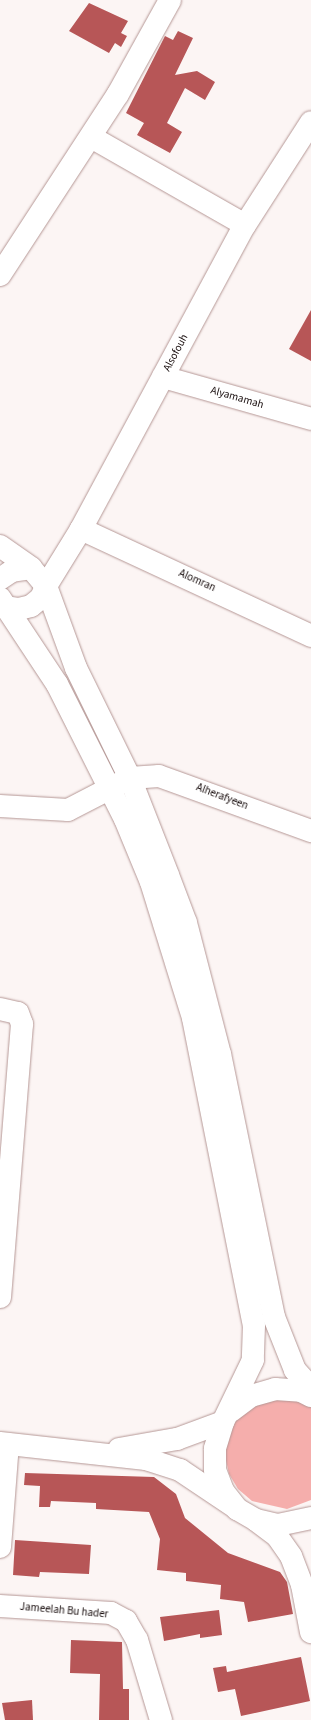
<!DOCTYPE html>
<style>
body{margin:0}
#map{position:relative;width:311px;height:1720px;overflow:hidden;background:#fcf5f4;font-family:"Source Sans 3",sans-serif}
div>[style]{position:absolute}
.green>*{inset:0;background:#f5aeac}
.building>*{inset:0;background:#b75657}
.roads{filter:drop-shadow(0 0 1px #b59795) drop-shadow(0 0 1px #b59795)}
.minor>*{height:22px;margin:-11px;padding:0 11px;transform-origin:11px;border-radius:11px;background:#fff}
.major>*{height:22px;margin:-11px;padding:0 11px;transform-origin:11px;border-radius:11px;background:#fff}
span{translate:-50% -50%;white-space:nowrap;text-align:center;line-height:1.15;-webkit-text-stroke:3px #fff;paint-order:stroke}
.street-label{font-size:11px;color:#160b0b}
</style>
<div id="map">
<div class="green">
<i style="clip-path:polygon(283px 1396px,311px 1405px,311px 1500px,287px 1509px,252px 1501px,238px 1489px,229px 1474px,225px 1456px,227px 1438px,234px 1422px,247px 1408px)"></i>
</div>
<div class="building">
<i style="clip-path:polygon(89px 3px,128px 21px,121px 33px,127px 36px,121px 47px,115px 43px,109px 53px,69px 31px)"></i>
<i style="clip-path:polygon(178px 31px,193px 38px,175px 75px,197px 71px,215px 82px,205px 100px,185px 88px,167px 123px,182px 132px,170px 153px,137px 135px,144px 123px,126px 113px,165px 36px,173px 40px)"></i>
<i style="clip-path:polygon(311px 310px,311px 361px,289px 349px)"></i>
<i style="clip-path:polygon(25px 1473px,154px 1477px,176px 1494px,185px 1518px,228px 1553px,280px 1572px,287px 1582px,293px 1614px,248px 1622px,244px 1602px,220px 1599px,221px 1585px,186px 1581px,186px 1573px,157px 1570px,160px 1539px,149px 1512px,96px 1509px,96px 1503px,51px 1501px,50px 1507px,39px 1507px,40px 1486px,24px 1485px)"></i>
<i style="clip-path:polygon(15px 1540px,91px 1545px,89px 1574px,40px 1572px,39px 1577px,13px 1575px)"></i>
<i style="clip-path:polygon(219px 1610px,222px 1635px,200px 1638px,200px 1634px,164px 1641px,160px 1617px)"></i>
<i style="clip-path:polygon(71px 1640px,122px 1642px,123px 1689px,129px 1689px,129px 1720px,99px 1720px,100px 1674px,70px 1673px)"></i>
<i style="clip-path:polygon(301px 1657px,310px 1701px,241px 1716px,235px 1689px,218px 1692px,213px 1668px,226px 1666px,227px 1672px)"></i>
<i style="clip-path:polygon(32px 1700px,33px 1720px,5px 1720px,2px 1703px)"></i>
</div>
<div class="roads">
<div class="minor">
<i style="left:91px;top:137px;width:177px;rotate:29.7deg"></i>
<i style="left:0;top:275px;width:216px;rotate:-56.9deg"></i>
<i style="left:118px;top:94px;width:107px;rotate:-61deg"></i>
<i style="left:163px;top:377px;width:154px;rotate:15.8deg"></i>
<i style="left:81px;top:529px;width:254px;rotate:24.9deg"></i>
<i style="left:46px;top:586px;width:67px;rotate:-58.4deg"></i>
<i style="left:81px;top:529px;width:345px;rotate:-61.7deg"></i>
<i style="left:245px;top:225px;width:122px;rotate:-57.3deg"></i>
<i style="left:0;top:806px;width:68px;rotate:3.4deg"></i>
<i style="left:68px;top:810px;width:70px;rotate:-27.3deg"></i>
<i style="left:130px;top:778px;width:29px;rotate:-4deg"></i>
<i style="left:159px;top:776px;width:162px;rotate:19.9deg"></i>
<i style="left:0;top:1009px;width:18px;rotate:13deg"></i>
<i style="left:18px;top:1013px;width:12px;rotate:70deg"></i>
<i style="left:22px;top:1024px;width:274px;rotate:94.6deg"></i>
<i style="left:0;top:1443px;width:147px;rotate:6.3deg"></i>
<i style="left:146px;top:1459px;width:36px;rotate:18deg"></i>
<i style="left:180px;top:1470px;width:66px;rotate:33.9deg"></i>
<i style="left:119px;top:1449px;width:59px;rotate:-9.8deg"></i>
<i style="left:177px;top:1439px;width:49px;rotate:-20.3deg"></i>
<i style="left:0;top:1547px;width:103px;rotate:-85.6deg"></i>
<i style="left:0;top:1606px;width:111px;rotate:3.6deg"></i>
<i style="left:111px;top:1613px;width:17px;rotate:28deg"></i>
<i style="left:126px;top:1621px;width:22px;rotate:60deg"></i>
<i style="left:137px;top:1640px;width:84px;rotate:73.3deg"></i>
</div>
<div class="major">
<i style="left:0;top:546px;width:38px;rotate:35deg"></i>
<i style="left:31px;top:568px;width:23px;rotate:50deg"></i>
<i style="left:46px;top:586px;width:87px;rotate:69.9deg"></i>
<i style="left:76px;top:668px;width:123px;rotate:63.9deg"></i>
<i style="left:130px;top:778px;width:104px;rotate:68.6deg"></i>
<i style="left:168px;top:875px;width:51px;rotate:69.4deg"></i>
<i style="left:186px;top:923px;width:135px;rotate:75.5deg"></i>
<i style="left:220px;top:1054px;width:268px;rotate:78.4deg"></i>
<i style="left:274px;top:1317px;width:57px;rotate:68.4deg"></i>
<i style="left:295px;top:1370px;width:24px;rotate:48deg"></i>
<i style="left:0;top:579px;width:14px;rotate:-34deg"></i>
<i style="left:12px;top:571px;width:19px;rotate:-9deg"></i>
<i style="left:0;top:598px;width:103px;rotate:56.5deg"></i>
<i style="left:57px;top:684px;width:151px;rotate:63.3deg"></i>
<i style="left:125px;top:819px;width:68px;rotate:67.6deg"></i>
<i style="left:151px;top:882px;width:142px;rotate:72.8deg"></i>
<i style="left:193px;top:1018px;width:313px;rotate:78.8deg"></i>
<i style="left:254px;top:1325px;width:35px;rotate:92deg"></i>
<i style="left:253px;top:1360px;width:69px;rotate:115.8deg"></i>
<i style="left:223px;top:1422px;width:28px;rotate:107deg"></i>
<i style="left:215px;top:1449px;width:21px;rotate:90deg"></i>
<i style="left:215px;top:1470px;width:22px;rotate:69deg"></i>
<i style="left:223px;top:1491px;width:23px;rotate:52deg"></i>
<i style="left:237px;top:1509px;width:22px;rotate:30deg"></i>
<i style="left:256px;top:1520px;width:23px;rotate:13deg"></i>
<i style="left:278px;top:1525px;width:34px;rotate:-12deg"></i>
<i style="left:6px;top:607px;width:13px;rotate:9deg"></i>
<i style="left:19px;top:609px;width:12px;rotate:-14deg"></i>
<i style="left:31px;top:606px;width:13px;rotate:-39deg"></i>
<i style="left:41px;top:598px;width:13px;rotate:-67deg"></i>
<i style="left:231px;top:1411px;width:25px;rotate:-37deg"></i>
<i style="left:251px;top:1396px;width:25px;rotate:-16deg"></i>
<i style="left:275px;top:1389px;width:26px;rotate:4deg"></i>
<i style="left:301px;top:1391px;width:11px;rotate:27deg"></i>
<i style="left:257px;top:1521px;width:25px;rotate:37deg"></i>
<i style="left:277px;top:1536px;width:24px;rotate:55deg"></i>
<i style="left:291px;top:1556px;width:31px;rotate:69deg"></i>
<i style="left:302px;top:1585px;width:48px;rotate:79.2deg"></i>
</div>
</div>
<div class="street-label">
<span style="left:176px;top:353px;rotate:-62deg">Alsofouh</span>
<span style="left:237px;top:398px;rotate:16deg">Alyamamah</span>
<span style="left:197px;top:581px;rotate:24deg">Alomran</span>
<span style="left:222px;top:797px;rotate:21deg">Alherafyeen</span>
<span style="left:64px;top:1611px;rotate:5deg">Jameelah Bu hader</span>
</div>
</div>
